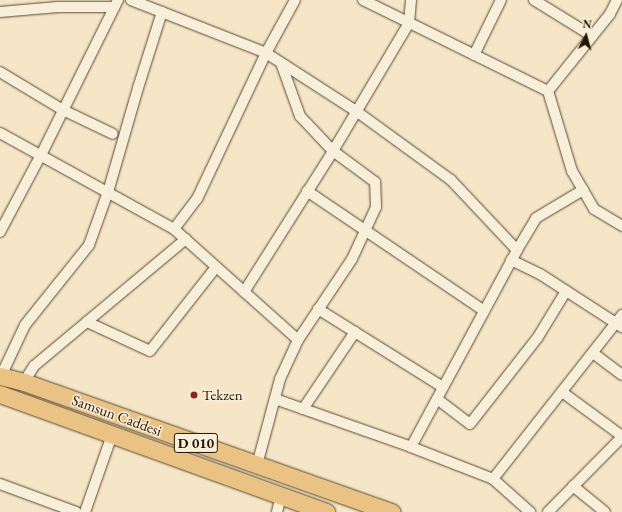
<!DOCTYPE html>
<style>
body{margin:0}
#map{position:relative;width:622px;height:512px;overflow:hidden;background:#f5e6c7;font-family:"EB Garamond",serif}
div>[style]{position:absolute}
.roads{filter:drop-shadow(0 0 1px #5b4832) drop-shadow(0 0 1px #5b4832)}
.minor>*{height:10px;margin:-5px;padding:0 5px;transform-origin:5px;border-radius:5px;background:#f8efdb}
.trunk>*{height:17px;margin:-8.5px;padding:0 8.5px;transform-origin:8.5px;border-radius:8.5px;background:#eac384}
.dots>*{width:11px;height:11px;translate:-50% -50%;box-sizing:border-box;border:2px solid #f8efdb;border-radius:50%}
span{translate:-50% -50%;white-space:nowrap;text-align:center;line-height:1.15;-webkit-text-stroke:3px #f8efdb;paint-order:stroke}
.shield-label span{padding:1px 3px;background:#f8efdb;border:1px solid;border-radius:3px;-webkit-text-stroke-width:0}
.shield-label{font-size:14px;color:#281400;font-weight:700}
.poi-label{font-size:15px;color:#281400}
.left{translate:0 -50%;text-align:left}
.street-label{font-size:15px;color:#281400}
.north{position:absolute;left:566px;top:16px;width:40px;height:40px;-webkit-text-stroke:3px #f8efdb;paint-order:stroke;rotate:6deg;font-size:11px;font-weight:700;line-height:16px;text-align:center;color:#281400}
.north::after{content:'';display:block;margin:auto;width:14px;height:18px;background:#281400;clip-path:polygon(50% 0,100% 100%,50% 72%,0 100%)}
</style>
<div id="map">
<div class="roads">
<div class="minor">
<i style="left:131px;top:0;width:145px;rotate:21.4deg"></i>
<i style="left:266px;top:53px;width:107px;rotate:32.8deg"></i>
<i style="left:356px;top:111px;width:117px;rotate:36deg"></i>
<i style="left:451px;top:180px;width:96px;rotate:46.7deg"></i>
<i style="left:363px;top:0;width:206px;rotate:26.2deg"></i>
<i style="left:534px;top:0;width:68px;rotate:31.8deg"></i>
<i style="left:617px;top:0;width:16px;rotate:117deg"></i>
<i style="left:610px;top:14px;width:99px;rotate:128.8deg"></i>
<i style="left:548px;top:91px;width:84px;rotate:73.3deg"></i>
<i style="left:572px;top:171px;width:44px;rotate:59.9deg"></i>
<i style="left:594px;top:209px;width:33px;rotate:31deg"></i>
<i style="left:0;top:12px;width:58px;rotate:-4.9deg"></i>
<i style="left:58px;top:7px;width:56px"></i>
<i style="left:474px;top:55px;width:61px;rotate:-63.9deg"></i>
<i style="left:0;top:72px;width:74px;rotate:31.1deg"></i>
<i style="left:63px;top:110px;width:55px;rotate:25.6deg"></i>
<i style="left:0;top:133px;width:199px;rotate:28.9deg"></i>
<i style="left:174px;top:229px;width:166px;rotate:41.8deg"></i>
<i style="left:307px;top:191px;width:214px;rotate:34.1deg"></i>
<i style="left:174px;top:229px;width:38px;rotate:-53deg"></i>
<i style="left:197px;top:199px;width:161px;rotate:-64.7deg"></i>
<i style="left:266px;top:53px;width:60px;rotate:-61.3deg"></i>
<i style="left:0;top:232px;width:87px;rotate:-62deg"></i>
<i style="left:41px;top:155px;width:173px;rotate:-63.6deg"></i>
<i style="left:511px;top:260px;width:32px;rotate:26deg"></i>
<i style="left:540px;top:274px;width:98px;rotate:32.9deg"></i>
<i style="left:244px;top:292px;width:167px;rotate:-57.7deg"></i>
<i style="left:333px;top:151px;width:149px;rotate:-59.3deg"></i>
<i style="left:409px;top:23px;width:23px;rotate:-85deg"></i>
<i style="left:318px;top:309px;width:147px;rotate:32deg"></i>
<i style="left:87px;top:322px;width:69px;rotate:24.7deg"></i>
<i style="left:150px;top:351px;width:107px;rotate:-51.8deg"></i>
<i style="left:593px;top:353px;width:36px;rotate:37deg"></i>
<i style="left:1px;top:376px;width:56px;rotate:-64.8deg"></i>
<i style="left:25px;top:325px;width:102px;rotate:-51.3deg"></i>
<i style="left:89px;top:245px;width:56px;rotate:-70.3deg"></i>
<i style="left:108px;top:192px;width:108px;rotate:-73.9deg"></i>
<i style="left:138px;top:88px;width:80px;rotate:-72.5deg"></i>
<i style="left:24px;top:382px;width:19px;rotate:-58deg"></i>
<i style="left:34px;top:366px;width:198px;rotate:-39.9deg"></i>
<i style="left:562px;top:392px;width:74px;rotate:36.3deg"></i>
<i style="left:275px;top:399px;width:144px;rotate:19.4deg"></i>
<i style="left:411px;top:447px;width:88px;rotate:21.3deg"></i>
<i style="left:493px;top:479px;width:50px;rotate:41.7deg"></i>
<i style="left:437px;top:399px;width:41px;rotate:37.1deg"></i>
<i style="left:470px;top:424px;width:110px;rotate:-52deg"></i>
<i style="left:538px;top:337px;width:54px;rotate:-58.7deg"></i>
<i style="left:303px;top:409px;width:93px;rotate:-56deg"></i>
<i style="left:411px;top:447px;width:224px;rotate:-61.7deg"></i>
<i style="left:517px;top:250px;width:37px;rotate:-59deg"></i>
<i style="left:536px;top:218px;width:55px;rotate:-30.8deg"></i>
<i style="left:257px;top:465px;width:89px;rotate:-75deg"></i>
<i style="left:280px;top:379px;width:43px;rotate:-65.2deg"></i>
<i style="left:298px;top:340px;width:97px;rotate:-56.3deg"></i>
<i style="left:352px;top:259px;width:57px;rotate:-65.2deg"></i>
<i style="left:376px;top:207px;width:25px;rotate:-92deg"></i>
<i style="left:375px;top:182px;width:52px;rotate:-143.6deg"></i>
<i style="left:333px;top:151px;width:48px;rotate:-133.3deg"></i>
<i style="left:300px;top:116px;width:56px;rotate:-109.7deg"></i>
<i style="left:493px;top:479px;width:209px;rotate:-51.8deg"></i>
<i style="left:0;top:484px;width:81px;rotate:20.2deg"></i>
<i style="left:573px;top:486px;width:41px;rotate:39.1deg"></i>
<i style="left:85px;top:512px;width:82px;rotate:-70.7deg"></i>
<i style="left:277px;top:512px;width:16px;rotate:-76deg"></i>
<i style="left:548px;top:512px;width:105px;rotate:-45.4deg"></i>
</div>
<div class="trunk">
<i style="left:0;top:376px;width:25px;rotate:14deg"></i>
<i style="left:24px;top:382px;width:390px;rotate:19.5deg"></i>
<i style="left:0;top:394px;width:347px;rotate:19.9deg"></i>
</div>
</div>
<div class="dots">
<i style="left:194px;top:395px;background:#8f2418"></i>
</div>
<div class="shield-label">
<span style="left:196px;top:443px">D 010</span>
</div>
<div class="poi-label">
<span class="left" style="left:202px;top:395px">Tekzen</span>
</div>
<div class="street-label">
<span style="left:117px;top:415px;rotate:20deg">Samsun Caddesi</span>
</div>
<div class="north">N</div>
</div>
